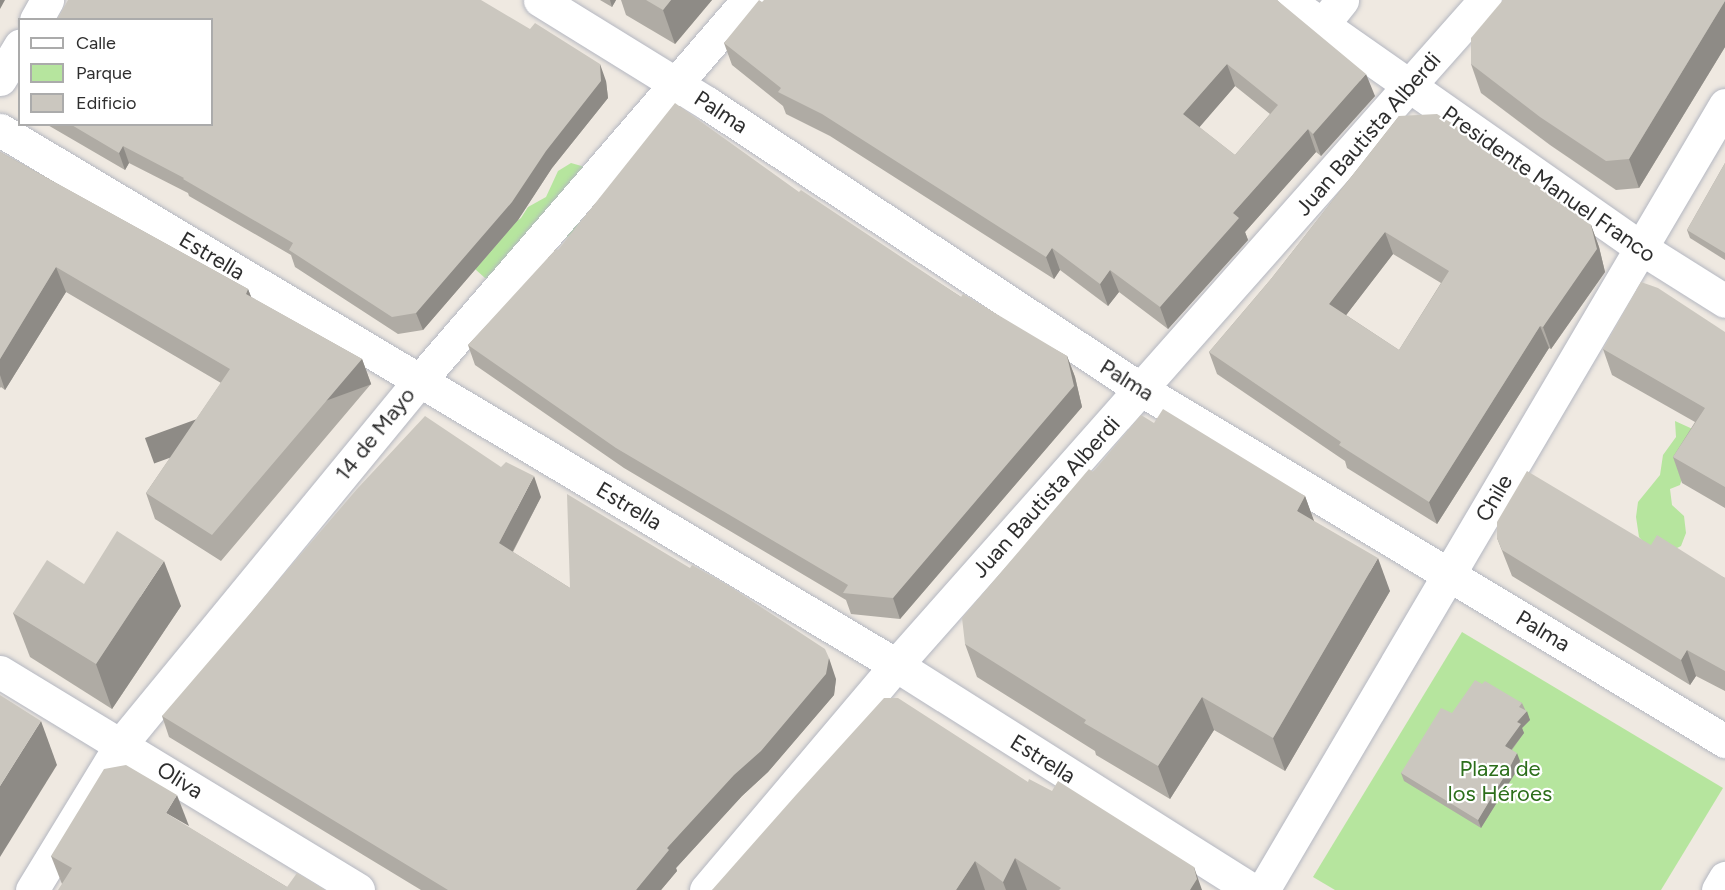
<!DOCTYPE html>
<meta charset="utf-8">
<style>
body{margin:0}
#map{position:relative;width:1725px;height:890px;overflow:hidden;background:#efe9e1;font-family:Figtree,sans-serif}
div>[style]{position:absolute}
.green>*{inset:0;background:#b6e59e}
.roads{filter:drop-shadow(0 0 2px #b4b7c1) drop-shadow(0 0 2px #b4b7c1)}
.minor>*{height:33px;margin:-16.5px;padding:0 16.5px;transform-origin:16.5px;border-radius:16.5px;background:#fff}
.wall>*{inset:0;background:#afaba4}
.shaded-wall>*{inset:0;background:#8e8b86;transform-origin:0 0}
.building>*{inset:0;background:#cbc7bf}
span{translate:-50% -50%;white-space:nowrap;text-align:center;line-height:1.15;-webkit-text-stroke:4.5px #fff;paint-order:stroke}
.street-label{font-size:22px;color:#2e2e2e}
.park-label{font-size:22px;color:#2c6e1b}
.legend{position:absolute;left:18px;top:18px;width:195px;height:108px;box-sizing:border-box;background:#fff;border:2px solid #ababab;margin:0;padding:8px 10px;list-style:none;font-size:18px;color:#2e2e2e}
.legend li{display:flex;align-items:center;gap:12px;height:30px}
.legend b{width:30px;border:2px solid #ababab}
</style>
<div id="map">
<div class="green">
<i style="clip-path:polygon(571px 163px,585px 167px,588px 208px,573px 233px,526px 267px,500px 277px,485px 278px,475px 269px,485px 244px,521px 218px,528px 207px,546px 197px,558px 171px)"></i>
<i style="clip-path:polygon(1675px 421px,1697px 431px,1680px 485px,1670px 489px,1672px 505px,1684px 516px,1686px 533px,1681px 546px,1661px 556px,1653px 553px,1639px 537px,1636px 517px,1638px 502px,1660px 475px,1663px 455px,1676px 437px)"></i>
<i style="clip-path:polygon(1462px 632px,1723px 788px,1661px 890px,1335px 890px,1313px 877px)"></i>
</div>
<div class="roads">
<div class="minor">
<i style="left:540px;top:0;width:196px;rotate:31.7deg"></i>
<i style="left:707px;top:103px;width:521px;rotate:33.42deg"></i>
<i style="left:1142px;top:390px;width:681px;rotate:31.05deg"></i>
<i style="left:1287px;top:0;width:432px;rotate:35deg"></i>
<i style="left:1641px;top:248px;width:99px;rotate:32.2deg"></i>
<i style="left:36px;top:20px;width:23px;rotate:-61deg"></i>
<i style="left:1322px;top:25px;width:32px;rotate:-51deg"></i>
<i style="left:0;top:79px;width:39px;rotate:-59deg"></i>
<i style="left:0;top:130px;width:1044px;rotate:30.84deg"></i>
<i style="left:896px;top:665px;width:421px;rotate:32.3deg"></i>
<i style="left:0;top:672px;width:419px;rotate:31.3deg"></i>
<i style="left:32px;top:890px;width:171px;rotate:-58.6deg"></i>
<i style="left:121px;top:744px;width:471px;rotate:-50.6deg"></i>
<i style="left:420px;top:380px;width:502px;rotate:-49.2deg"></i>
<i style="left:706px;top:890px;width:294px;rotate:-49.8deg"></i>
<i style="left:896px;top:665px;width:888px;rotate:-48.47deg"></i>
<i style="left:1263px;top:890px;width:911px;rotate:-59.52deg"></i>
<i style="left:1718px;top:890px;width:14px;rotate:-60deg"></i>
</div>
</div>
<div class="wall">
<i style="clip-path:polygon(600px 0,616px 0,612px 7px)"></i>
<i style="clip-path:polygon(621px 0,712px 0,675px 44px,626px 15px)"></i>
<i style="clip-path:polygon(evenodd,1277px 0,1375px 96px,1321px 156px,1316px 152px,1245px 232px,1248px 240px,1168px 329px,1119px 292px,1108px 306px,1060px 270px,1054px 279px,830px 136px,786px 114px,783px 106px,732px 65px,724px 43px,762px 2px,1277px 0,1235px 86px,1270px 114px,1235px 155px,1199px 127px,1235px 86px)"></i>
<i style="clip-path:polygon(1725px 0,1725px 47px,1639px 188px,1616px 190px,1550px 145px,1481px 93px,1471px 64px)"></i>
<i style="clip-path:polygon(606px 81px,608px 98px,552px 168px,518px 220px,423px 330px,398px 334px,295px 267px,291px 255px,189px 196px,188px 193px,129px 163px,125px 170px,46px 124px,212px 124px)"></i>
<i style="clip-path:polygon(evenodd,1399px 116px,1591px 225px,1599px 247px,1605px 272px,1551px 349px,1549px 348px,1437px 524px,1347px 468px,1345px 461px,1217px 374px,1209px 352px,1271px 279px,1399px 116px,1393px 254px,1441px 283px,1399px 350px,1346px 315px,1393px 254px)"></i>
<i style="clip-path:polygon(0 152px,248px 289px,251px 297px,362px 359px,371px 384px,221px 561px,155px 519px,146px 493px,221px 383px,66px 292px,5px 390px,1px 387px,0 388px)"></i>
<i style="clip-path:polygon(1725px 163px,1725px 260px,1690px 238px,1687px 230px)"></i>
<i style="clip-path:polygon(799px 192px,961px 297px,1067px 356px,1075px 377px,1082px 407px,900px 619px,851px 614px,846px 600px,624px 468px,475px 365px,468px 345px,558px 250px)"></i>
<i style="clip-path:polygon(1725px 332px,1725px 508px,1682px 483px,1673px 457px,1695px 422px,1612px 375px,1603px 349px)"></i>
<i style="clip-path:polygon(1154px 423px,1305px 496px,1314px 522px,1390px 591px,1285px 771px,1214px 730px,1170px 799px,1096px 755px,1095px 751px,977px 677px,965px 644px,1093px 472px)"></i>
<i style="clip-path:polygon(541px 497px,513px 552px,570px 588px,836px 679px,834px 695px,768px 772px,742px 796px,676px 868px,677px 871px,661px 890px,421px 890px,169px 737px,162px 716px)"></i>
<i style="clip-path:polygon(1497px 538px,1651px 545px,1725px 578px,1725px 691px,1696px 676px,1690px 685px,1512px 576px)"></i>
<i style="clip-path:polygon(84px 584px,181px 606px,112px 709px,30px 657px,13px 613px)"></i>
<i style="clip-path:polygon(1482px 684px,1522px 703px,1530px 720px,1522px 728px,1524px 733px,1512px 750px,1520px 761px,1514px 775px,1481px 828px,1404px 781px,1401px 773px)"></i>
<i style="clip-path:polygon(1028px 782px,1202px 890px,712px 890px)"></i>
<i style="clip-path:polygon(188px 827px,287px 887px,62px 884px,51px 856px)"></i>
</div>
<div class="shaded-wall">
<i style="clip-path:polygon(0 0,5px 0,0 9px)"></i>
<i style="clip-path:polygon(610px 0,616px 0,612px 7px)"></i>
<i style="clip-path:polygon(671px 0,712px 0,675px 44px,663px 10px)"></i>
<i style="clip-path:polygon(1725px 1px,1725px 47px,1639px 188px,1629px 159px)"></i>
<i style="clip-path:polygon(600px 64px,606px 81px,608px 98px,552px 168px,518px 220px,423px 330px,416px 313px)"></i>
<i style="clip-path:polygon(1227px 64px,1235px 86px,1191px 137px,1183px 114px)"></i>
<i style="clip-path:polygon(1366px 74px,1375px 96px,1321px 156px,1313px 134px)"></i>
<i style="clip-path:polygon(1308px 129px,1316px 152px,1245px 232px,1248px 240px,1168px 329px,1160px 307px,1233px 213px)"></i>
<i style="clip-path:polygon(123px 146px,129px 163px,125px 170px,119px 153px)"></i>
<i style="clip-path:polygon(1591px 225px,1599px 247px,1605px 272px,1551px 349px,1543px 327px)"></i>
<i style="clip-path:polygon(1385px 232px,1393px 254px,1337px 327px,1329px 304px)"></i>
<i style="clip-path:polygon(1052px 248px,1060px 270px,1054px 279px,1046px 257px)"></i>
<i style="clip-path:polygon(56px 267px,66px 292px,5px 390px,0 375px,0 359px)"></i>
<i style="clip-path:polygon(1110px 270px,1119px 292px,1108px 306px,1100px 284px)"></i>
<i style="clip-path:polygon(248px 289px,258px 314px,246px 294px)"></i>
<i style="clip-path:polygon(1540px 326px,1549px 348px,1437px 524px,1429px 502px)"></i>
<i style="clip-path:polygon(1067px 356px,1075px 377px,1082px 407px,900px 619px,893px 598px)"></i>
<i style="left:362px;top:359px;width:27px;height:231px;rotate:70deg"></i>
<i style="clip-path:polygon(534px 476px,541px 497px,506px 564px,499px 543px)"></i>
<i style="clip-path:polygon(1305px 496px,1317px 529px,1297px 511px)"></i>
<i style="clip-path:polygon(1378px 558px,1390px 591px,1285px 771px,1273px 738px)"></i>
<i style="clip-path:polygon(164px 561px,181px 606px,112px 709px,96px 664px)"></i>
<i style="clip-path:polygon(1687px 650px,1696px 676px,1690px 685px,1681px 660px)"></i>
<i style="clip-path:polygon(829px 658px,836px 679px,834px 695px,768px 772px,742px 796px,676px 868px,677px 871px,661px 890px,636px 890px,667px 848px)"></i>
<i style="clip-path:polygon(1202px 697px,1214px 730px,1170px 799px,1158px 766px)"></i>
<i style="clip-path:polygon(1527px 711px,1530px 720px,1522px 728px,1524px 733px,1508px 754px,1505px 746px,1517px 722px)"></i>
<i style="clip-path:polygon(41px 721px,57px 765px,0 857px,0 786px)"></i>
<i style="clip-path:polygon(1517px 753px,1520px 761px,1514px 775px,1481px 828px,1478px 820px)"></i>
<i style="clip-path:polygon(177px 795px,189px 826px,166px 813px)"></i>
<i style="clip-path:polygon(1015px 858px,1027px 890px,1006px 890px,1003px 882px)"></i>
<i style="clip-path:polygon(975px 861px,985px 890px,956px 890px)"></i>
<i style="clip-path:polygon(1194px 867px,1202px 890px,1190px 890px)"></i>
</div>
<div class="building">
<i style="clip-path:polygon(68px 0,481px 0,530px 29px,535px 23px,600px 64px,601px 81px,546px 151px,512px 202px,416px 313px,392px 317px,289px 250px,293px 243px,183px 179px,184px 178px,123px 146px,119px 153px,70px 124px,212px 124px,212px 20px,57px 20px)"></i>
<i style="clip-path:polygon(646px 0,671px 0,663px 10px)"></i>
<i style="clip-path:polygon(evenodd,759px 0,762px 2px,764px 0,1277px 0,1366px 74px,1313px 134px,1308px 129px,1233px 213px,1239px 218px,1160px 307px,1110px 270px,1100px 284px,1052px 248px,1046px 257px,822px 114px,778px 92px,781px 88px,724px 43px,759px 0,1227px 64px,1278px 105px,1235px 155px,1183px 114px,1227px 64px)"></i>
<i style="clip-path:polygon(1503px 0,1725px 0,1725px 1px,1629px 159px,1606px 161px,1540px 117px,1471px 64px,1471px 38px)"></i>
<i style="clip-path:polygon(675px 103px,799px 192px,801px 190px,961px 297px,963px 294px,1067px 356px,1074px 386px,893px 598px,843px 593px,848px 585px,616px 448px,468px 345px,556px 249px,558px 250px)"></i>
<i style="clip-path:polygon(evenodd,1437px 114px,1463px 130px,1591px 225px,1597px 249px,1543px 327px,1540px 326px,1429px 502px,1339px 445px,1341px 442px,1209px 352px,1271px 279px,1399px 116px,1437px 114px,1385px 232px,1449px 271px,1399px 350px,1329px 304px,1385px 232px)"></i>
<i style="clip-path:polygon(0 152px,248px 289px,246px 294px,362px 359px,212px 535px,146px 493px,230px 369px,56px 267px,0 359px)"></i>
<i style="clip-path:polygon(1725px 163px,1725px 253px,1687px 230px)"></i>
<i style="clip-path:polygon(1641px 282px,1658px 288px,1725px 332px,1725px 487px,1673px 457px,1705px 408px,1603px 349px)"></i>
<i style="clip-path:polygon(1163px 409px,1305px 496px,1297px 511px,1378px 558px,1273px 738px,1202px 697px,1158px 766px,1084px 723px,1086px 720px,965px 644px,962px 618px,1089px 469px,1093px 472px,1141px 415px,1154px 423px)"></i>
<i style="clip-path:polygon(425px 416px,501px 467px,506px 462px,534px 476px,499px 543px,570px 588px,567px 494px,690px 568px,692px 565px,729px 586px,825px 649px,829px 658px,826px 674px,761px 751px,734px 775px,667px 848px,669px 850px,636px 890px,448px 890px,162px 716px,357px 489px)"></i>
<i style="clip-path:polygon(1527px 471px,1651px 545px,1657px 535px,1725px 578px,1725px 671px,1687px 650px,1681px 660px,1502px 550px,1497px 538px,1497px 522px)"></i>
<i style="clip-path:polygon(117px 531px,164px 561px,96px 664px,13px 613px,47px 560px,84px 584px)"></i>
<i style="clip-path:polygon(1475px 680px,1482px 684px,1485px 681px,1522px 703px,1519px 707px,1527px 711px,1517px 722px,1521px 724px,1505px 746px,1517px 753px,1510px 767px,1478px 820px,1401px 773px,1441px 708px,1452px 713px)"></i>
<i style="clip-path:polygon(0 695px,41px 721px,0 786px)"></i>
<i style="clip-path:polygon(884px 698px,898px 698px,1028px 782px,1029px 779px,1052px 791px,1058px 781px,1194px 867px,1197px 879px,1190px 890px,1059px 890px,1061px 888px,1015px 858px,1003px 882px,975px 861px,956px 890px,712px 890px,796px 795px)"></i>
<i style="clip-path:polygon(126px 765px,177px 795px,166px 813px,287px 887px,297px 873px,325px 890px,58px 890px,72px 868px,51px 856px,104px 769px)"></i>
</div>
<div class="street-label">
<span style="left:721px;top:112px;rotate:33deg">Palma</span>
<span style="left:1368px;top:134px;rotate:-49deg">Juan Bautista Alberdi</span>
<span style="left:1549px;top:184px;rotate:35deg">Presidente Manuel Franco</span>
<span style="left:212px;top:256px;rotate:31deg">Estrella</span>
<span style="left:1127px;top:380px;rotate:32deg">Palma</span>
<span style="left:375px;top:434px;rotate:-51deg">14 de Mayo</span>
<span style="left:1046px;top:497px;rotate:-48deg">Juan Bautista Alberdi</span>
<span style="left:1494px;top:498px;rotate:-60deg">Chile</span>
<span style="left:629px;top:506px;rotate:31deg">Estrella</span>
<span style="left:1543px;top:631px;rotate:31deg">Palma</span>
<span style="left:1043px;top:759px;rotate:32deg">Estrella</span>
<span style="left:180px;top:780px;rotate:32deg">Oliva</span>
</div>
<div class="park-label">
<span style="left:1500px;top:781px">Plaza de<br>los Héroes</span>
</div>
<ul class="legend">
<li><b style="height:8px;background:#fff"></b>Calle</li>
<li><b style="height:16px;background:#b6e59e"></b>Parque</li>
<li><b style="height:16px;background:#cbc7bf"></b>Edificio</li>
</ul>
</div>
